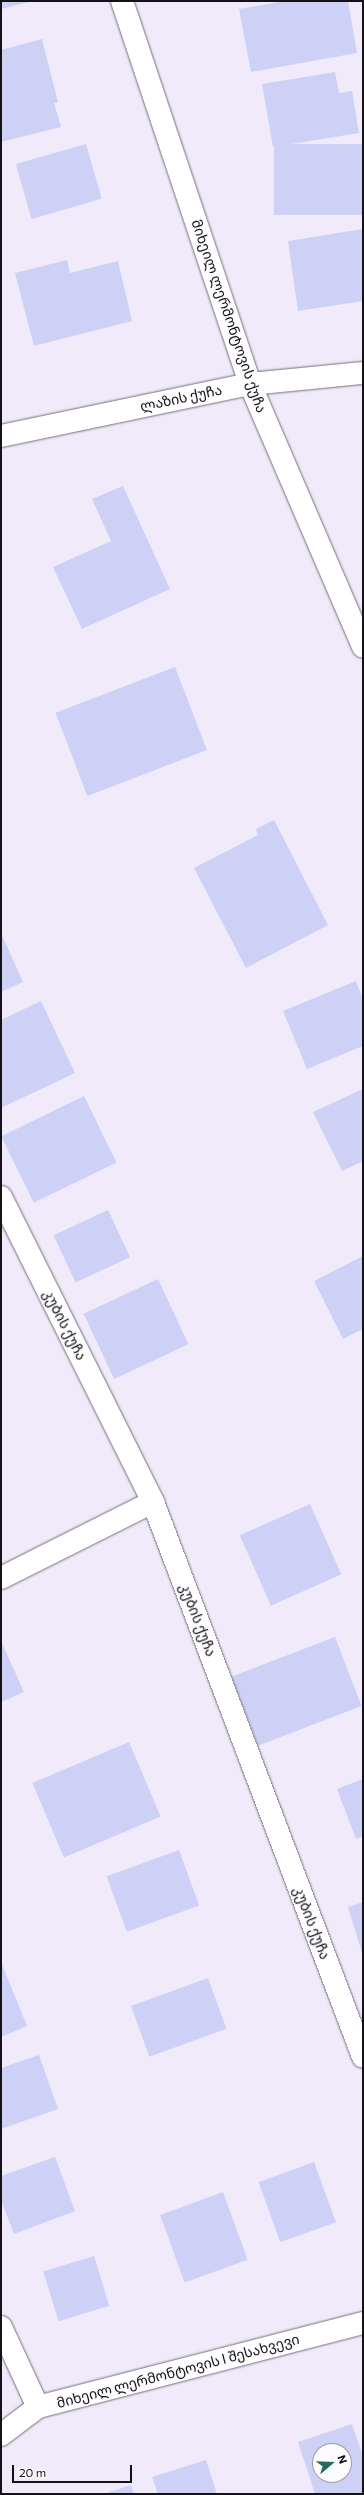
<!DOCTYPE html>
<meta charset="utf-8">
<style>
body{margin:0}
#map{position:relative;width:364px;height:2495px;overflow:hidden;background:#f0eafa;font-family:Commissioner,"Noto Sans Georgian",sans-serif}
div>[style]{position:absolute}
.building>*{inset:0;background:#cdd1f5;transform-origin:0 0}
.roads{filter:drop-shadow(0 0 1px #756f7d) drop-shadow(0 0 1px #756f7d)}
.street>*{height:22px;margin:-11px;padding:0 11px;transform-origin:11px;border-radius:11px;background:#fff}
span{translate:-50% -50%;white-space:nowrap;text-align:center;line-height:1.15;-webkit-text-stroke:3px #fbfafd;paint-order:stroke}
.street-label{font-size:14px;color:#141217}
.frame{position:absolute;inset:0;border:2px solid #141217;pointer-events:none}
.north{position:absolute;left:312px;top:2443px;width:40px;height:40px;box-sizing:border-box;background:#fbfafd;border:1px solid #9f9da1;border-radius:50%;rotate:71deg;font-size:11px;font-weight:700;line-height:16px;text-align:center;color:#141217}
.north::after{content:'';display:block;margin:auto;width:14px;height:18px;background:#256b60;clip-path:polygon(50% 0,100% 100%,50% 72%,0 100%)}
.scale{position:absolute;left:12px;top:2465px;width:120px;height:18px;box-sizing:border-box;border:2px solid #141217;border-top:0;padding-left:5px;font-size:12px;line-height:14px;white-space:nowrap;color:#141217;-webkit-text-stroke:3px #fbfafd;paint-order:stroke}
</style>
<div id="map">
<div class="building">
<i style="clip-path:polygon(1px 1px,29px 1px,29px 2px,1px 9px)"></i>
<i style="clip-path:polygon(285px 1px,348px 1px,357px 53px,251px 72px,239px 9px)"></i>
<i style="clip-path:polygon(42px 39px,58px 102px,54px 103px,61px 127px,1px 142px,1px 50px)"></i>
<i style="clip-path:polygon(335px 72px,339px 93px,352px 91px,359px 133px,273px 147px,262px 84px)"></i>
<i style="left:86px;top:144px;width:57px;height:73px;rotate:74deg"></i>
<i style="left:363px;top:144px;width:71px;height:89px;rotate:90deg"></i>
<i style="clip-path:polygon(363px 229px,363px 301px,298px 311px,288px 241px)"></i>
<i style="clip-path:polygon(67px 260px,70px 273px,118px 261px,132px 321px,34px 346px,15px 273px)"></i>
<i style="clip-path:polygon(123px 486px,170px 589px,82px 629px,53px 567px,111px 541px,92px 499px)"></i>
<i style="left:175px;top:667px;width:89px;height:128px;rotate:69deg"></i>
<i style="clip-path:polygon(274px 820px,328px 925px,246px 968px,194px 868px,258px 835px,256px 829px)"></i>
<i style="clip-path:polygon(1px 933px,23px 982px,1px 992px)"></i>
<i style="clip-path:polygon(356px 981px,363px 999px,363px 1046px,307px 1069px,283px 1011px)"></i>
<i style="clip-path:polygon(41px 1001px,75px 1073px,1px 1108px,1px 1020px)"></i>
<i style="clip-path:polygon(363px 1089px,363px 1161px,342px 1171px,313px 1112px)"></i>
<i style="left:84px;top:1096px;width:74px;height:92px;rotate:64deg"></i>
<i style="left:108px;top:1210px;width:52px;height:60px;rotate:65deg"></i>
<i style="clip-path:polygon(363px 1256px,363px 1329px,343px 1339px,314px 1281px)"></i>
<i style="left:158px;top:1279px;width:72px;height:82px;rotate:65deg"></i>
<i style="left:310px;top:1504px;width:77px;height:77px;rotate:66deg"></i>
<i style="left:335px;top:1637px;width:74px;height:111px;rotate:69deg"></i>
<i style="clip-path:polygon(1px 1641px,24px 1692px,1px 1702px)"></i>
<i style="left:129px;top:1742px;width:81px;height:105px;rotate:67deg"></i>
<i style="clip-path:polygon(363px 1779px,363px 1836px,356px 1839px,337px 1789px)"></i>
<i style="left:179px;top:1850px;width:59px;height:77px;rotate:70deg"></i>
<i style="clip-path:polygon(363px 1902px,363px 1956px,348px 1907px)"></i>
<i style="clip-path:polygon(1px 1962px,27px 2026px,1px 2037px)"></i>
<i style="left:208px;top:1978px;width:54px;height:82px;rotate:70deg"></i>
<i style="clip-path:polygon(39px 2055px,58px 2109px,1px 2129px,1px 2068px)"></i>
<i style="clip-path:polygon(55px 2157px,75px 2211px,14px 2234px,1px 2200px,1px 2176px)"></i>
<i style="left:314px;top:2162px;width:64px;height:59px;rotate:70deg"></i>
<i style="left:223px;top:2192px;width:72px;height:67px;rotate:70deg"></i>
<i style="left:94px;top:2256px;width:52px;height:53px;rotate:73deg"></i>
<i style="clip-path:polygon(evenodd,352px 2424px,363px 2456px,363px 2494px,315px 2494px,298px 2442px,352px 2424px,320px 2451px,344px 2451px,344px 2475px,320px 2475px,320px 2451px)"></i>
<i style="clip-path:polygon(206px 2460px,217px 2494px,158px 2494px,152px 2477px)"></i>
<i style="clip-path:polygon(131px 2485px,134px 2494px,104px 2494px)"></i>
</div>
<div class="roads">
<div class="street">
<i style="left:122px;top:1px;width:404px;rotate:71.5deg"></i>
<i style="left:250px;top:384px;width:286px;rotate:66.7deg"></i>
<i style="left:1px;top:436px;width:254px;rotate:-11.8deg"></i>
<i style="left:250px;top:384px;width:114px;rotate:-5.6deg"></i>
<i style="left:1px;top:1197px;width:341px;rotate:63.5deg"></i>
<i style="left:153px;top:1502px;width:593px;rotate:69.27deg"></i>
<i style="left:1px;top:1578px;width:170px;rotate:-26.6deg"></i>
<i style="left:1px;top:2327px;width:88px;rotate:65.2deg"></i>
<i style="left:1px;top:2435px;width:46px;rotate:-37.1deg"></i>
<i style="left:38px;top:2407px;width:336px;rotate:-14.5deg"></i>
</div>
</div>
<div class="street-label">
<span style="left:229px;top:316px;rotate:71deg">მიხეილ ლერმონტოვის ქუჩა</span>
<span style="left:181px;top:398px;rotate:-12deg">ლაზის ქუჩა</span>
<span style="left:65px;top:1325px;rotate:63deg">კუბის ქუჩა</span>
<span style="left:198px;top:1620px;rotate:69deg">კუბის ქუჩა</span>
<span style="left:312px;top:1923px;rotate:69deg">კუბის ქუჩა</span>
<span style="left:178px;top:2371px;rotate:-15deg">მიხეილ ლერმონტოვის I შესახვევი</span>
</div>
<div class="frame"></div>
<div class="north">N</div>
<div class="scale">20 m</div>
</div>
